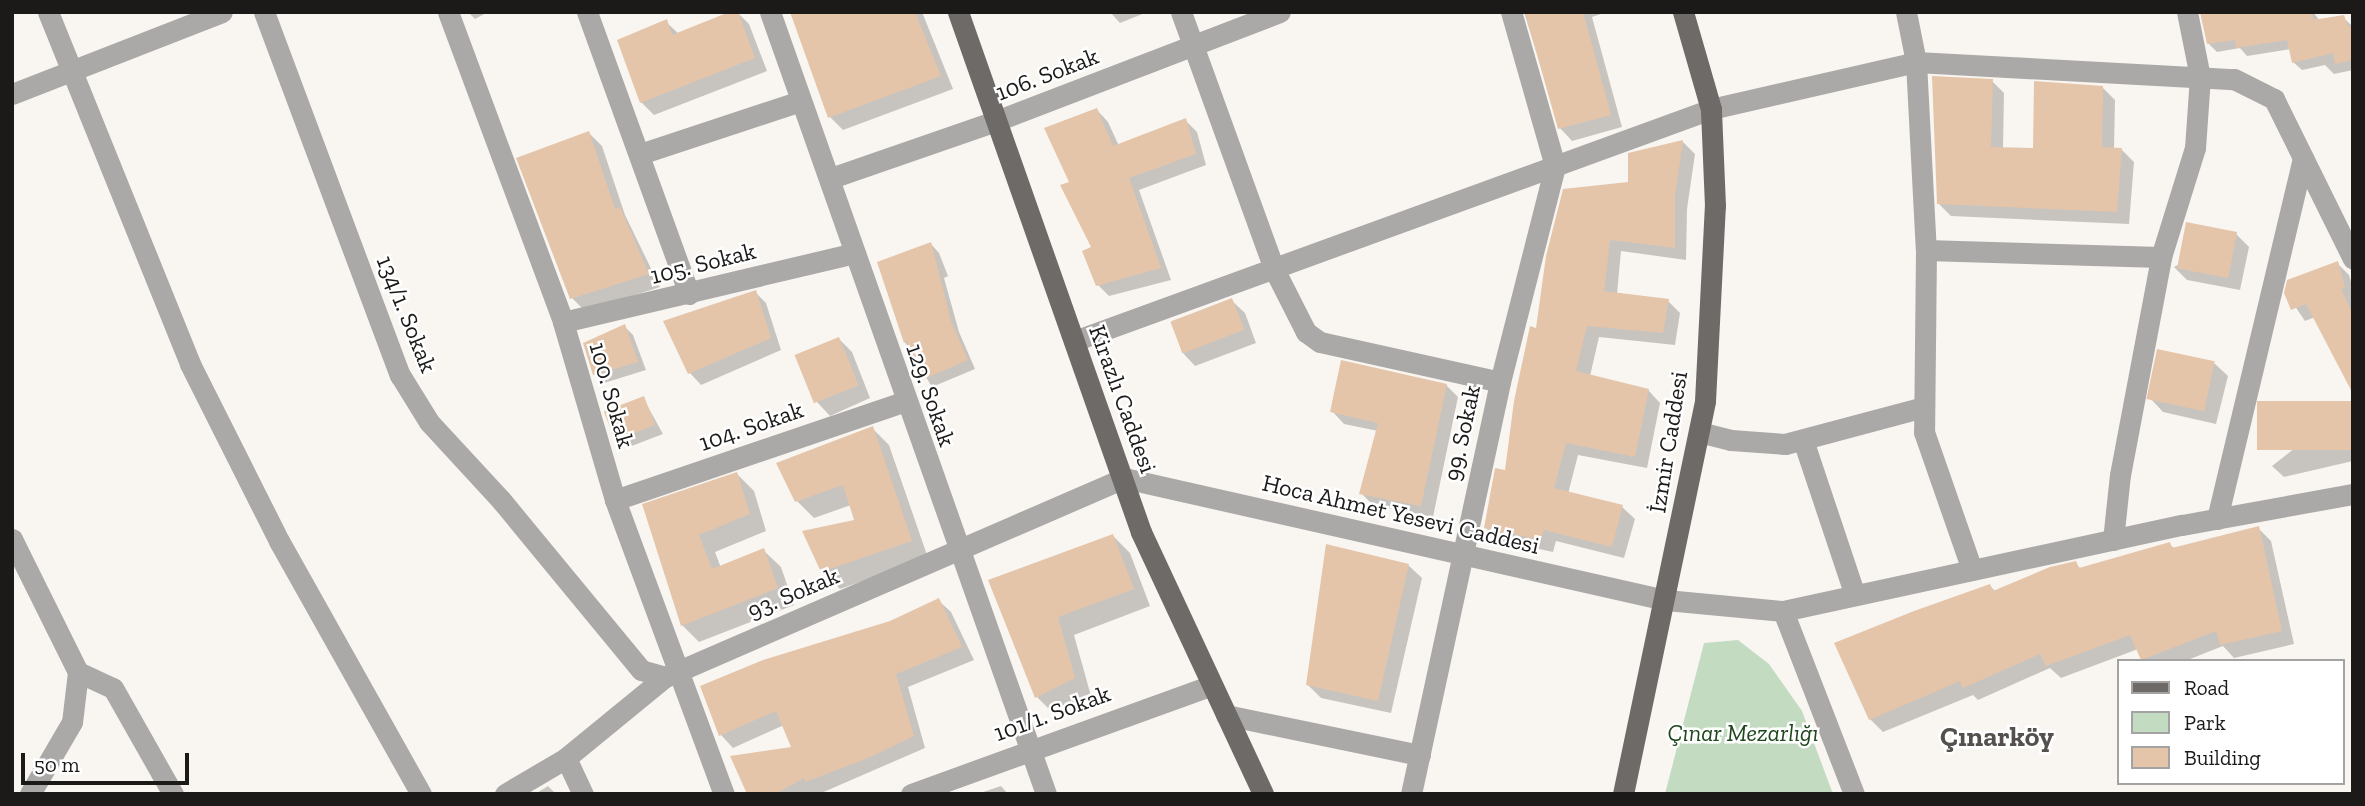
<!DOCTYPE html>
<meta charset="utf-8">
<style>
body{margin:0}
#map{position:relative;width:2365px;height:806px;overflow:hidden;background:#f9f6f1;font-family:"Zilla Slab",serif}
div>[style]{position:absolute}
.green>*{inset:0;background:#c3dbc1}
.shadow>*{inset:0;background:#0003}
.building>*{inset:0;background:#e5c5aa;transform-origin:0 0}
.minor>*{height:21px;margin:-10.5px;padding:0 10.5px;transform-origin:10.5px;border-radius:10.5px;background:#aba9a8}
.major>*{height:21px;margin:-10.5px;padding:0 10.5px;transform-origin:10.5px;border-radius:10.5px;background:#6e6a68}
span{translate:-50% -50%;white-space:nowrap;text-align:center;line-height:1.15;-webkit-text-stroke:5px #fff;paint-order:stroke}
.street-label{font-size:24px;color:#1b1a19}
.park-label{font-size:24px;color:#1f471e;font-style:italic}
.quarter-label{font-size:28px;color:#53504d;font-weight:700}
.frame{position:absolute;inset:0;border:14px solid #1b1a19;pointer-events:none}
.legend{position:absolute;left:2117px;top:659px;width:228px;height:126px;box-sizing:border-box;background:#fff;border:2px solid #a4a3a3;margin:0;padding:9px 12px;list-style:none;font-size:21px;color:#1b1a19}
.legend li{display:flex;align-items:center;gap:14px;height:35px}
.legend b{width:35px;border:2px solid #a4a3a3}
.scale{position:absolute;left:21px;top:753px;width:168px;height:32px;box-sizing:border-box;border:4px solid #1b1a19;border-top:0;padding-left:9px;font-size:21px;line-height:24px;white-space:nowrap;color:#1b1a19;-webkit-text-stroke:5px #fff;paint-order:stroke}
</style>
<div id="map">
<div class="green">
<i style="clip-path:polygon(1738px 640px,1769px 664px,1802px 711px,1833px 794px,1665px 794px,1704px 643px)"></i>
</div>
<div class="shadow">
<i style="clip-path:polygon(468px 12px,488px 12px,475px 19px)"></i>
<i style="clip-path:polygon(737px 12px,749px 24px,767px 71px,654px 115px,641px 102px,666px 22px,679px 34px)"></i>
<i style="clip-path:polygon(792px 12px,922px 12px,953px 89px,843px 130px,830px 117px)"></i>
<i style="clip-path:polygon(1110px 12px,1144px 12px,1145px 13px,1120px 23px)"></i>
<i style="clip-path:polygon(1524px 12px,1607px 12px,1592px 17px,1622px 127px,1572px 141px,1560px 128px)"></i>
<i style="clip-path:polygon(2200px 12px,2313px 12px,2320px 21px,2343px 17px,2353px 27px,2353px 70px,2334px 74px,2325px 65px,2302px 70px,2293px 62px,2291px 49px,2247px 56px,2240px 48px,2217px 52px,2208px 43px)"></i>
<i style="clip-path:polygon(1992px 81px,2004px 93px,2003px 149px,2034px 150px,2103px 88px,2115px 100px,2114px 150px,2122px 150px,2134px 162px,2129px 224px,1951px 216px,1938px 203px)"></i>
<i style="clip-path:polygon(1097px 110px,1108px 122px,1119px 146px,1186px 121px,1197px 132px,1206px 165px,1139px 190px,1171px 280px,1109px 296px,1098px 285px,1094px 248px,1071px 183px)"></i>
<i style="clip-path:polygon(589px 133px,602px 146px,625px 215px,660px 287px,585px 311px,572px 298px)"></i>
<i style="clip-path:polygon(1683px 142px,1695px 154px,1687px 209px,1686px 260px,1621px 251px,1617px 294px,1668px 301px,1680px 313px,1675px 345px,1599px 337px,1590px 376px,1648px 390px,1660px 403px,1647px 468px,1578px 455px,1568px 494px,1622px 507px,1635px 519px,1624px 558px,1556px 541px,1553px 552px,1498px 540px,1486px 528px,1506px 472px,1537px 330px,1629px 183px,1630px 154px)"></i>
<i style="clip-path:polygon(2236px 234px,2249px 247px,2240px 290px,2187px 280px,2174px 267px)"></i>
<i style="clip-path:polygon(931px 244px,939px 253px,948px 276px,944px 278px,959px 332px,975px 369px,932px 387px,905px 342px)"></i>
<i style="clip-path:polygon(2337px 263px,2349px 275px,2353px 289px,2353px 390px,2315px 317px,2305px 321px,2286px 293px)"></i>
<i style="clip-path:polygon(755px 292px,766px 303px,781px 350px,701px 385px,690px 373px,666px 322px)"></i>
<i style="clip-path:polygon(1231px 300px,1245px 313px,1256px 343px,1195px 366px,1182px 352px,1172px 321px)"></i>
<i style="clip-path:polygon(624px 326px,633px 335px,646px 370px,604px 383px,595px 374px)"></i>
<i style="clip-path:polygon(839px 339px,852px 352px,870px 398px,830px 416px,817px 402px,796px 355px)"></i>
<i style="clip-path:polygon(2214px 363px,2228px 376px,2216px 424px,2163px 412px,2150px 398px)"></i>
<i style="clip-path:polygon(1446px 385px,1458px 397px,1433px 517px,1373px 505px,1361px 493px,1378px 431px,1344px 424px,1332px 411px)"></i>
<i style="clip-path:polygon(643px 398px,663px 434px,629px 447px,620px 438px)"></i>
<i style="clip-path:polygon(2353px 403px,2353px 461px,2284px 477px,2272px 466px)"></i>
<i style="clip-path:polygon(872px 428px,889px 445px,928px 558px,840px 589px,823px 571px,856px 521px,851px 505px,814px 518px,797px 501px)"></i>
<i style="clip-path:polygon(737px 474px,754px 491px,766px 531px,715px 552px,721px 568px,763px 550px,781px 567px,794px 605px,699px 642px,682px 625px,645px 506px)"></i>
<i style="clip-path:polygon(2258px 528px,2271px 541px,2294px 644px,2234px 658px,2223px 646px,2185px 661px,2145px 661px,2138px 649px,2061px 678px,2050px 668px,1978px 700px,1973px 695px,1883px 732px,1870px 719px,1990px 586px,1996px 592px,2075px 563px,2081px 569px,2169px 544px,2175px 549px)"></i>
<i style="clip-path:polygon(1113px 536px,1130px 553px,1150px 606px,1074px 635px,1091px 696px,1054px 714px,1037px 697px,990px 581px)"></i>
<i style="clip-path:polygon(1408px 565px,1422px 578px,1391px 713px,1321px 698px,1308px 685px)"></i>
<i style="clip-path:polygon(938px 600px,951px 612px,974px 660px,908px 687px,925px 748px,819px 794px,749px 794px,793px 748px,784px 725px,733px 748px,721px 735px,891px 623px)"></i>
<i style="clip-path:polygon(548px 786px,556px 794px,535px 794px)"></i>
<i style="clip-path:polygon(1001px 786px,1008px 794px,977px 794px)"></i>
</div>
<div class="building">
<i style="clip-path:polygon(729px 12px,738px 12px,755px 58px,640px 103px,617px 40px,667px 19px,672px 35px)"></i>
<i style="clip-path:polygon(790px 12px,915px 12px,941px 76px,828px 118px)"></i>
<i style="clip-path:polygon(1525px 12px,1583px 12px,1611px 115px,1558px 129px)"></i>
<i style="clip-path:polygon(2200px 12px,2312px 12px,2313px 20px,2344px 15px,2348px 26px,2353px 27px,2353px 60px,2335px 64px,2333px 53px,2292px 63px,2287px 40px,2236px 48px,2235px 40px,2207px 44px)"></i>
<i style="clip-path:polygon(1932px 76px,1993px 79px,1991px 147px,2033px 148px,2034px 81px,2103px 86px,2102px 147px,2122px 148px,2117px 212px,1937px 204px)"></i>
<i style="clip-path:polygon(1097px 108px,1113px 146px,1186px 118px,1196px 154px,1129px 178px,1161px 268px,1096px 286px,1082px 251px,1091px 247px,1060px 185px,1069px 182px,1044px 128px)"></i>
<i style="clip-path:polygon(589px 131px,615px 209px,620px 207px,649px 274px,570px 299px,516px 158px)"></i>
<i style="clip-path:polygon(1683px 140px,1675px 196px,1675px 248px,1610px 240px,1604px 291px,1669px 299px,1663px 333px,1587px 326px,1576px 371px,1649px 389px,1635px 457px,1566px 443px,1554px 488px,1623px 505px,1612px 547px,1544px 530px,1541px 540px,1484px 528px,1495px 468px,1505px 470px,1514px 401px,1530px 326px,1536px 328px,1546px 256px,1563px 189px,1628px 182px,1628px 153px)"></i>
<i style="left:2186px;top:222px;width:52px;height:47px;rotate:11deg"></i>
<i style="clip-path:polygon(931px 242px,951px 321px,968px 360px,922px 380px,907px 341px,904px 343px,877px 262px)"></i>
<i style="clip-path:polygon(2338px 261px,2345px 288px,2341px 289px,2353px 315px,2353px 394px,2306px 304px,2291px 310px,2284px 293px,2287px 280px)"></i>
<i style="clip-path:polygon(756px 290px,771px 338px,688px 374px,663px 321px)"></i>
<i style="left:1232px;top:298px;width:34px;height:66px;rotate:69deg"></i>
<i style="clip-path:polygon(625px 324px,638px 362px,593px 375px,583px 343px)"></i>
<i style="left:839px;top:337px;width:52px;height:48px;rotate:68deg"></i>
<i style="left:2157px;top:349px;width:59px;height:51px;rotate:12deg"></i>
<i style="clip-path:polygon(1341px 360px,1447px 384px,1421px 506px,1359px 494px,1378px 423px,1330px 412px)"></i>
<i style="left:644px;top:396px;width:31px;height:43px;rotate:69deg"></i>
<i style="left:2353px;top:401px;width:49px;height:96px;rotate:90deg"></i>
<i style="clip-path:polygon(873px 426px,912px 541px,821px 572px,802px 531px,854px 520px,843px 485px,795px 502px,776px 463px)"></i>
<i style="clip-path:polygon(737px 472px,750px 514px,699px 535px,712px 569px,764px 548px,778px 588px,681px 626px,642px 504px)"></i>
<i style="clip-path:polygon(2259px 526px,2282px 631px,2220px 645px,2216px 631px,2141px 660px,2130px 635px,2046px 666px,2040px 654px,1963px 688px,1960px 681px,1869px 720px,1834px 643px,1914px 611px,1990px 584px,1993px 591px,2050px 567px,2076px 561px,2079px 568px,2170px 542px,2172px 548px)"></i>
<i style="clip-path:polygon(1113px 534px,1134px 589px,1058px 617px,1075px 678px,1035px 698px,988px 580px)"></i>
<i style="clip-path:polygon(1326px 544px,1409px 564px,1378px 701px,1306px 685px)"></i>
<i style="clip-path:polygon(939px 598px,962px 647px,896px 674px,914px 736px,866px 759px,805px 782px,804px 778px,776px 794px,747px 794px,730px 756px,791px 747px,776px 711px,719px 736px,700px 686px,763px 660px,890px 621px)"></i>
</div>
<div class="minor">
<i style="left:48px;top:12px;width:380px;rotate:68deg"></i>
<i style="left:190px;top:364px;width:198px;rotate:63.3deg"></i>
<i style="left:279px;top:541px;width:290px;rotate:60.7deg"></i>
<i style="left:264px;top:12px;width:388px;rotate:69.5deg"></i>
<i style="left:400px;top:375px;width:55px;rotate:58.3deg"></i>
<i style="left:429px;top:422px;width:106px;rotate:47.3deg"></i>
<i style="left:501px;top:500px;width:220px;rotate:50.5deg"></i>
<i style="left:641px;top:670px;width:25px;rotate:16deg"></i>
<i style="left:448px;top:12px;width:331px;rotate:69.6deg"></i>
<i style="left:563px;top:322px;width:185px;rotate:73.7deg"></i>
<i style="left:615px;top:500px;width:314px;rotate:69.7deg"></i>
<i style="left:587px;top:12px;width:300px;rotate:70.1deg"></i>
<i style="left:770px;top:12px;width:829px;rotate:70.56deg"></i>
<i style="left:1181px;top:12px;width:273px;rotate:70.1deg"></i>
<i style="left:1274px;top:269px;width:71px;rotate:63.1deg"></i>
<i style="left:1306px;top:332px;width:17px;rotate:36deg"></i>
<i style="left:1320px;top:342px;width:184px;rotate:12.5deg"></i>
<i style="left:1906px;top:12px;width:51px;rotate:78.7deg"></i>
<i style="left:1916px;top:62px;width:188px;rotate:87deg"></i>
<i style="left:1926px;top:250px;width:182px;rotate:90.6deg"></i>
<i style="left:1924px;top:432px;width:146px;rotate:70.8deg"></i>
<i style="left:12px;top:94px;width:225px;rotate:-21.3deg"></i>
<i style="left:640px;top:154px;width:169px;rotate:-18.3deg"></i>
<i style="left:831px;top:178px;width:175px;rotate:-19.1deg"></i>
<i style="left:996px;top:121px;width:304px;rotate:-21deg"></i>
<i style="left:1926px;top:250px;width:235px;rotate:1.7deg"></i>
<i style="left:563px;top:322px;width:300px;rotate:-13.3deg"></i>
<i style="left:1074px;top:341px;width:678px;rotate:-20.01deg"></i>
<i style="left:1711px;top:109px;width:210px;rotate:-12.9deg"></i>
<i style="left:1916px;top:62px;width:318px;rotate:3.1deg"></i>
<i style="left:2234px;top:79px;width:45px;rotate:26.6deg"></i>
<i style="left:2274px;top:99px;width:178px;rotate:63.7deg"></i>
<i style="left:1699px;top:432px;width:33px;rotate:14deg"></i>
<i style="left:1731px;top:440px;width:54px;rotate:4.2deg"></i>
<i style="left:1785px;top:444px;width:144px;rotate:-14.9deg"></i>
<i style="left:1803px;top:440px;width:163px;rotate:71.5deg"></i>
<i style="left:615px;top:500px;width:306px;rotate:-18.8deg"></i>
<i style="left:2217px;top:519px;width:371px;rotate:-76.6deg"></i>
<i style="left:12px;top:539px;width:148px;rotate:63.6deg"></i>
<i style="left:78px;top:672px;width:50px;rotate:96.8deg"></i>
<i style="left:72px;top:722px;width:83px;rotate:120.3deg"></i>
<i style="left:2113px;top:540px;width:65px;rotate:-83.9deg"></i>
<i style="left:2120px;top:475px;width:222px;rotate:-79.3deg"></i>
<i style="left:2161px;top:257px;width:114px;rotate:-72.7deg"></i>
<i style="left:2195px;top:148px;width:71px;rotate:-86deg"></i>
<i style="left:2200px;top:77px;width:66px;rotate:-101.3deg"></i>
<i style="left:1783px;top:611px;width:196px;rotate:68.8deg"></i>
<i style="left:78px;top:672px;width:38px;rotate:25deg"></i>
<i style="left:113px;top:688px;width:122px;rotate:60.5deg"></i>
<i style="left:1226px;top:715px;width:198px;rotate:11.7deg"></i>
<i style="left:566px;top:758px;width:40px;rotate:65deg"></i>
<i style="left:505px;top:794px;width:71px;rotate:-30.5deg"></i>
<i style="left:566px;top:758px;width:128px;rotate:-39.3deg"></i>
<i style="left:665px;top:677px;width:500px;rotate:-23.44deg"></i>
<i style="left:1124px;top:478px;width:556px;rotate:12.69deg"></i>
<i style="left:1666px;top:600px;width:118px;rotate:5.4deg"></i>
<i style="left:1783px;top:611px;width:408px;rotate:-12.2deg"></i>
<i style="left:2182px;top:525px;width:174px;rotate:-10.3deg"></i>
<i style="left:911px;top:794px;width:320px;rotate:-19.9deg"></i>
<i style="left:1411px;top:794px;width:422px;rotate:-77.8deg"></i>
<i style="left:1500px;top:382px;width:223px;rotate:-75.7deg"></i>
<i style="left:1555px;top:166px;width:160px;rotate:-105.9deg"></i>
</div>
<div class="major">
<i style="left:958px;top:12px;width:551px;rotate:70.61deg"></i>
<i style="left:1141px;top:532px;width:289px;rotate:65deg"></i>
<i style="left:1623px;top:794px;width:401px;rotate:-78.2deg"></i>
<i style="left:1705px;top:401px;width:195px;rotate:-87.1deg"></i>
<i style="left:1715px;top:206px;width:97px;rotate:-92.4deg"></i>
<i style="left:1711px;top:109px;width:101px;rotate:-106.1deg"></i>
</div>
<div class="street-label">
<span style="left:1047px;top:74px;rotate:-21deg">106. Sokak</span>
<span style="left:703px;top:263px;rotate:-14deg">105. Sokak</span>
<span style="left:407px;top:314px;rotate:68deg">134/1. Sokak</span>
<span style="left:612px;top:395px;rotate:74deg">100. Sokak</span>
<span style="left:931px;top:395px;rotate:71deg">129. Sokak</span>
<span style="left:1123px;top:399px;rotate:70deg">Kirazlı Caddesi</span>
<span style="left:751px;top:426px;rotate:-19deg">104. Sokak</span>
<span style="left:1462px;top:433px;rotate:-78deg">99. Sokak</span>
<span style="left:1668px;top:442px;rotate:-81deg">İzmir Caddesi</span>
<span style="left:1401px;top:514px;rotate:13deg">Hoca Ahmet Yesevi Caddesi</span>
<span style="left:793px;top:593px;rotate:-23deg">93. Sokak</span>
<span style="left:1052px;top:713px;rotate:-20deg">101/1. Sokak</span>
</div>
<div class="park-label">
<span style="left:1743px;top:733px">Çınar Mezarlığı</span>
</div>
<div class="quarter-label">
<span style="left:1997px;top:737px">Çınarköy</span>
</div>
<div class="frame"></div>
<ul class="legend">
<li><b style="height:9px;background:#6e6a68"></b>Road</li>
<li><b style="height:19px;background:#c3dbc1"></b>Park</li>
<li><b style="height:19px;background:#e5c5aa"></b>Building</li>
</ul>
<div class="scale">50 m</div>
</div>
